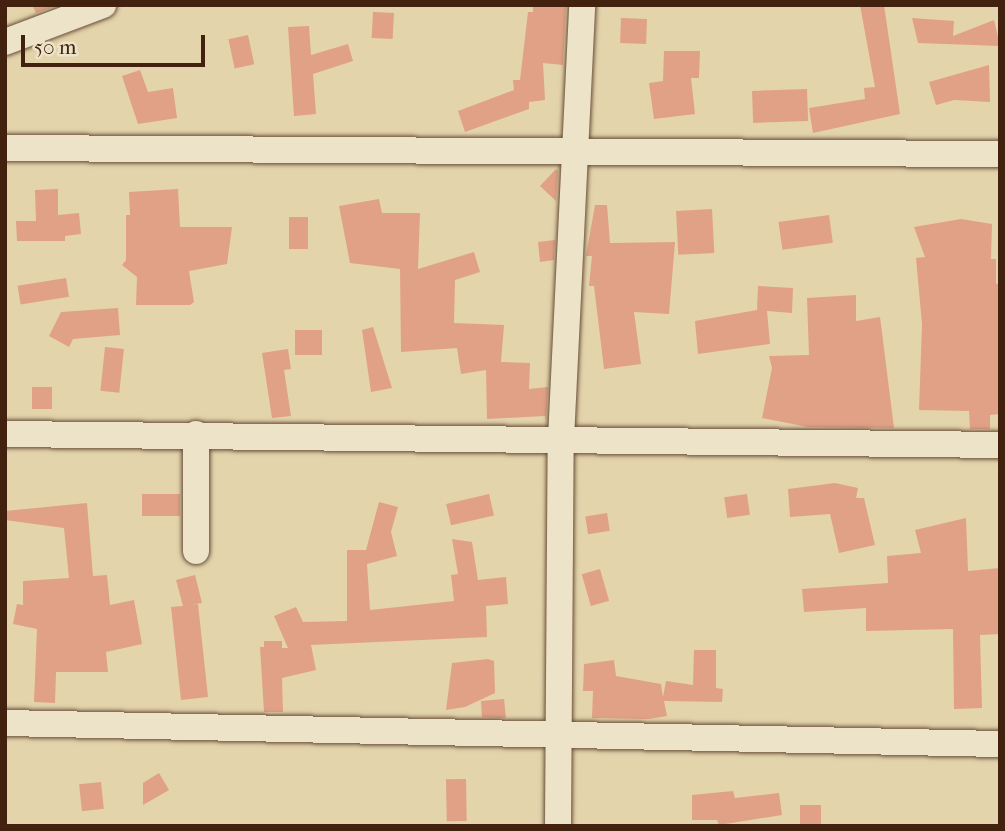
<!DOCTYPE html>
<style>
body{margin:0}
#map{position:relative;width:1005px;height:831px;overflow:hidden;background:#e3d4ac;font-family:"IM FELL French Canon",serif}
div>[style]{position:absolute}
.building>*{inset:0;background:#e1a186;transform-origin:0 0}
.roads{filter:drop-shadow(0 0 2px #6a4e36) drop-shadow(0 0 2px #6a4e36)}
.street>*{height:26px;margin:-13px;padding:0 13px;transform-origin:13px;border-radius:13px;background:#ede3c9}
span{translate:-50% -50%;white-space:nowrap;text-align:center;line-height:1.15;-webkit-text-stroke:5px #ede3c9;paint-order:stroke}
.frame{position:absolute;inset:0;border:7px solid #42210f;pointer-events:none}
.scale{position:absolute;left:21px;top:35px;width:184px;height:32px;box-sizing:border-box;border:4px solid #42210f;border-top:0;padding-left:9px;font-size:21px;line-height:24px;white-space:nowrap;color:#42210f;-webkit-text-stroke:5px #ede3c9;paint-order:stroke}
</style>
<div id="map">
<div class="building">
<i style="clip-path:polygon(32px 5px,58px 5px,36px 13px)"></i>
<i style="clip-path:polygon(533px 5px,566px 5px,563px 65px,543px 63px,545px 100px,529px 102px,529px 109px,465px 132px,458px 111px,514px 90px,513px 80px,520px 80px,528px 12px,533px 12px)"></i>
<i style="clip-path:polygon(860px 5px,884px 5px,900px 114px,813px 133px,809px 108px,865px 99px,864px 88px,875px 87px)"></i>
<i style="left:373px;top:12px;width:21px;height:26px;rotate:3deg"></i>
<i style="left:621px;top:18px;width:26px;height:25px;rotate:2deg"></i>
<i style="clip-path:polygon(912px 18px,954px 21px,953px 36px,994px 20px,1000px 46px,918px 43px)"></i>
<i style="clip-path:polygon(309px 26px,311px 55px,348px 44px,353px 61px,313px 74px,316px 114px,294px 116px,288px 27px)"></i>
<i style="left:248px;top:35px;width:30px;height:20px;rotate:78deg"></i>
<i style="clip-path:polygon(664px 51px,700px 51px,699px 78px,691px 78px,695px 114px,654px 119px,649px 83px,663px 81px)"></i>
<i style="clip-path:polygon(989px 65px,990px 102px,954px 100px,936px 105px,929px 82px)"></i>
<i style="clip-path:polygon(140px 70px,148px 92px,173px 88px,177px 118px,138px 124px,122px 76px)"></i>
<i style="left:807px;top:89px;width:32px;height:55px;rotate:88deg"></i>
<i style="clip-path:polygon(556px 169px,558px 171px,556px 201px,540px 186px)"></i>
<i style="clip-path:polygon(58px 189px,58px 215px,79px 213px,81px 234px,65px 236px,65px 241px,17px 241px,16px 221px,36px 221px,35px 190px)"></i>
<i style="clip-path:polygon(178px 189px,180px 227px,232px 227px,227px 264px,189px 271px,194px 302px,190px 305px,136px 305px,137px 277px,122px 265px,126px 260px,126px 215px,130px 215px,129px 192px)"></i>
<i style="clip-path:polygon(379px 199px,382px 213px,420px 213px,418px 269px,474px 252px,480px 272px,455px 280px,454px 323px,504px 325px,501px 362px,530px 363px,529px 389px,548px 387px,546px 421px,545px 416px,487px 419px,486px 370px,461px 374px,457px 348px,401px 352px,400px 269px,350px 263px,339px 206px)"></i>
<i style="clip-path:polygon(595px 205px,607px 205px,610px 243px,675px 242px,669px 314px,634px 312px,641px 364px,604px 369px,594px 286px,589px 286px,592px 256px,586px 256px)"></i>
<i style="left:712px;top:209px;width:44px;height:36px;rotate:87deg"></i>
<i style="left:829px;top:215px;width:28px;height:51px;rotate:82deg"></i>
<i style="left:289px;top:217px;width:19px;height:32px"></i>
<i style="clip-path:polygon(961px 219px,992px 224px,991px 259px,996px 259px,996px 284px,1000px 283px,1000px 414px,990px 415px,990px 429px,970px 429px,969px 411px,919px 410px,922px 324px,916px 258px,925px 257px,914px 227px)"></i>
<i style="clip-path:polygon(555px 240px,554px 260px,540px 262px,538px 242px)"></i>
<i style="left:66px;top:278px;width:19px;height:49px;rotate:81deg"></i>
<i style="clip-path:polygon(758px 286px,793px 288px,792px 313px,767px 311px,770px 344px,698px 354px,695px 321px,757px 310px)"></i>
<i style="clip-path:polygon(856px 295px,856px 321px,880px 317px,894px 428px,808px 427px,762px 418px,772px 368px,769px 356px,809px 355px,807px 298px)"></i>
<i style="clip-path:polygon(118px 308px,120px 335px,73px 339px,69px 347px,49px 336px,61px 312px)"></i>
<i style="clip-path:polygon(373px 327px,392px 388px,371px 392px,362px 330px)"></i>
<i style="left:295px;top:330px;width:27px;height:25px"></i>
<i style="left:105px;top:347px;width:19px;height:44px;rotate:6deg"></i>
<i style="clip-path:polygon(288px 349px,291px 369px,284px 370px,291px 416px,272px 418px,262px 353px)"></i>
<i style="left:52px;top:387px;width:22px;height:20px;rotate:90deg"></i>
<i style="clip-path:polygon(835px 483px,858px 488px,856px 498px,864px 498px,875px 545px,839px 553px,830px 514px,790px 517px,788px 489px)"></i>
<i style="left:180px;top:494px;width:22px;height:38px;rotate:90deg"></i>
<i style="left:489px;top:494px;width:22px;height:44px;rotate:77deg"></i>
<i style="left:747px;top:494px;width:21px;height:23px;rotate:82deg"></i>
<i style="clip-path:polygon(379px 502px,398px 507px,391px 532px,397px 556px,367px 564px,370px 610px,454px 601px,451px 575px,458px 574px,452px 539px,472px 542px,478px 580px,506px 577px,508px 604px,486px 606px,487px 637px,311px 645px,316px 670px,282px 678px,283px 712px,264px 712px,260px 647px,264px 647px,264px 641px,282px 641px,282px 648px,288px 648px,274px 616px,296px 607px,303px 622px,347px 621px,347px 550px,366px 550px)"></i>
<i style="clip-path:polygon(87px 503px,93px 576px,107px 575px,110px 605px,134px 600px,142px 644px,106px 652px,108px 672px,56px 672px,55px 703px,34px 702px,37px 629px,13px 624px,17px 604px,23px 605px,23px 581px,69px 578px,64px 528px,5px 520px,5px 511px)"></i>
<i style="left:607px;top:513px;width:18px;height:22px;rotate:81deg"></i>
<i style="clip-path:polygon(966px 518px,968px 571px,1000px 568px,1000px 634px,980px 635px,982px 708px,954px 709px,953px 629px,866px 631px,866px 608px,804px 612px,802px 589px,888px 583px,887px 556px,921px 553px,915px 530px)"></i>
<i style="left:600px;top:569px;width:33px;height:19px;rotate:74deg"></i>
<i style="clip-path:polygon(195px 575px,202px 603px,188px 605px,198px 604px,208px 697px,181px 700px,171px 607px,183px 606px,176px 580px)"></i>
<i style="clip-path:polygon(694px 650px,716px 650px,716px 688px,723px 689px,722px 702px,664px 701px,667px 716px,649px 719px,592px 718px,593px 691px,583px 691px,584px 664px,614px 660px,616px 676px,661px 684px,663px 697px,666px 681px,693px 685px)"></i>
<i style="clip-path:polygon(488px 659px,494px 661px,495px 693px,465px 707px,446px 710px,452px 663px)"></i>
<i style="clip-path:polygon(504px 699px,506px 718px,482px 717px,481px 701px)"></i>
<i style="clip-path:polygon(159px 773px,169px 790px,143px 805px,143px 783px)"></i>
<i style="left:466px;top:779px;width:42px;height:20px;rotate:89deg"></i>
<i style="left:101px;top:782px;width:27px;height:22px;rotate:84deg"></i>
<i style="clip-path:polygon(733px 791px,735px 798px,779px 793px,782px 815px,719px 825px,717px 820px,692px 820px,692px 795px)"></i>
<i style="left:821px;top:805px;width:21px;height:21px;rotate:90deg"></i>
</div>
<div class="roads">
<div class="street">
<i style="left:5px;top:42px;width:105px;rotate:-20.7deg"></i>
<i style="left:5px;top:148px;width:995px;rotate:0.35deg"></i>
<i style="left:5px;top:434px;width:995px;rotate:0.63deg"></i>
<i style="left:196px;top:434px;width:117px;rotate:90deg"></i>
<i style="left:5px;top:723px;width:995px;rotate:1.21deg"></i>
<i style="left:558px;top:826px;width:387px;rotate:-89.6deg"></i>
<i style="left:561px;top:439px;width:435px;rotate:-87.2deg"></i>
</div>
</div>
<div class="frame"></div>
<div class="scale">50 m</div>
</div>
